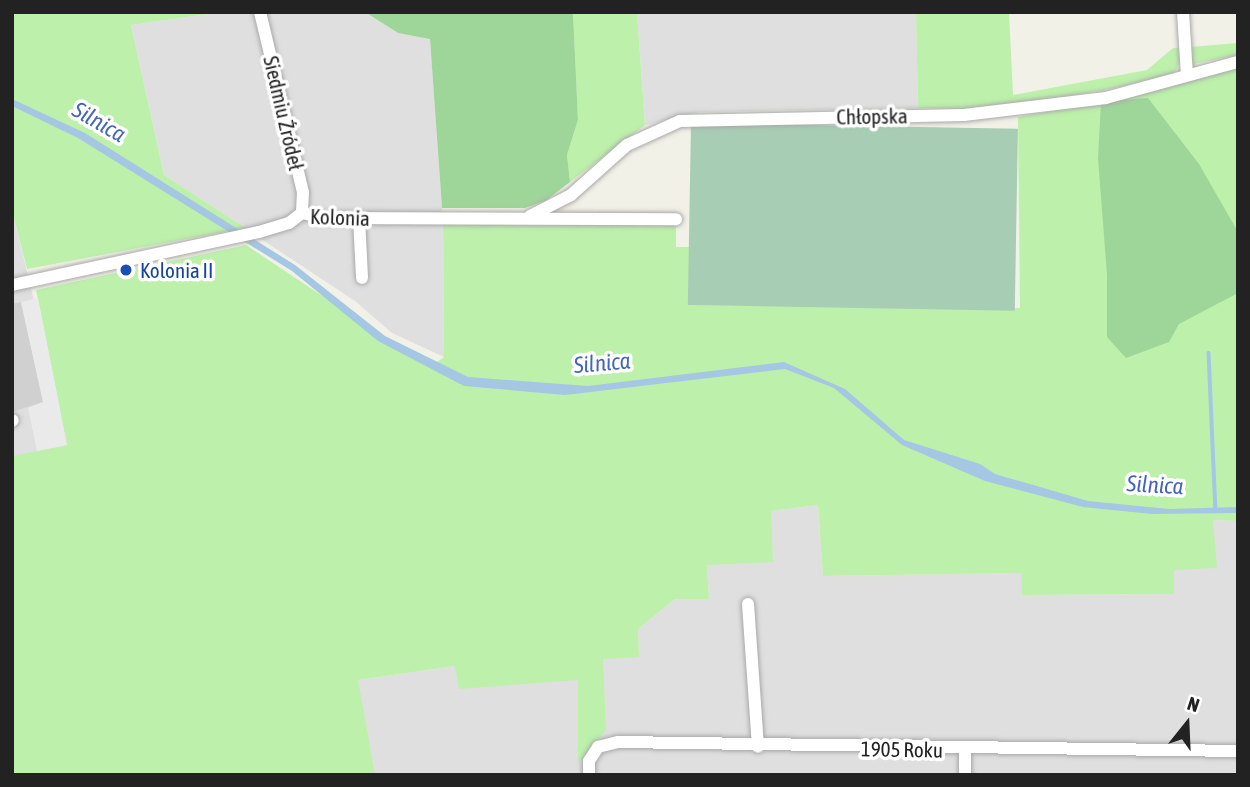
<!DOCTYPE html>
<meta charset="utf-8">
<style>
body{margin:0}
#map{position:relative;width:1250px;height:787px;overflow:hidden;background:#f2f1e8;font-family:"Asap Condensed",sans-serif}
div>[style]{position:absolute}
.residential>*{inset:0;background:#e0dfdf}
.religious>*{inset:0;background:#d0d0d0}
.grass>*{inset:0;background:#bdf0ab}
.forest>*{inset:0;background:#9ed599}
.cemetery>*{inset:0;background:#a7cdb5;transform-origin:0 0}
.parking>*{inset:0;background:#eaeaea}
.water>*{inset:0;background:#a5c7e3}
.stream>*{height:3.5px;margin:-1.75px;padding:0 1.75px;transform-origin:1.75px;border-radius:1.75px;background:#a5c7e3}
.roads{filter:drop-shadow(0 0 2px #a9a9a9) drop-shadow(0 0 2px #a9a9a9)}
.minor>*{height:12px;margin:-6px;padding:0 6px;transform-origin:6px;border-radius:6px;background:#fff}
.dots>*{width:19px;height:19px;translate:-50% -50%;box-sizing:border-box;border:4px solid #fff;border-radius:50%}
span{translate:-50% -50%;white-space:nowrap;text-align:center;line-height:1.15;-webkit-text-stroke:7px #fff;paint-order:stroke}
.street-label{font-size:21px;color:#222}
.transit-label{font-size:21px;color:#164399}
.left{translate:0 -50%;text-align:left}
.water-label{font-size:23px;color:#4465bb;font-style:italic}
.frame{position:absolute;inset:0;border:14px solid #222;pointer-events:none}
.north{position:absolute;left:1152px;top:689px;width:70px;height:70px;-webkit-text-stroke:5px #fff;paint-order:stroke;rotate:18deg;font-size:19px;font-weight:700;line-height:28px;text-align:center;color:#222}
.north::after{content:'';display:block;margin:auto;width:24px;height:32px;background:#222;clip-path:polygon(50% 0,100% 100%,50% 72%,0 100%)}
</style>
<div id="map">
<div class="residential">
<i style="clip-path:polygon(222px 12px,365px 12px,398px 33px,430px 38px,443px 223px,444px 357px,392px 333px,355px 301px,164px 175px,131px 25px)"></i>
<i style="clip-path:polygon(637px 12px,916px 12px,918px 108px,699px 112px,645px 125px)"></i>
<i style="clip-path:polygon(12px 210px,69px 444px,12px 457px)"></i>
<i style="clip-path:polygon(818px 505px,823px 576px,1021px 573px,1023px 595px,1174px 594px,1174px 570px,1213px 520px,1238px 521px,1238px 775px,370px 775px,358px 680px,455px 666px,538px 628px,639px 657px,638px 629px,675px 599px,709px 599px,707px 564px,770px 511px)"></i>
</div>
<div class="religious">
<i style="clip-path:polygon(21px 302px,43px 402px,12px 412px,12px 304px)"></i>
</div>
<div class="grass">
<i style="clip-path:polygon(12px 12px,222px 12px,131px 25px,164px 175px,245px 228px,27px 269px,12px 210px)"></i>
<i style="clip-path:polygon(573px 12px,637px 12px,645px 125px,570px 182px,567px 155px,578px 120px)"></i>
<i style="clip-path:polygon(916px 12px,1009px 12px,1013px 95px,1147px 70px,1173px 48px,1179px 48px,1180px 62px,1174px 74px,1105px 90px,987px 109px,918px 108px)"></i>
<i style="clip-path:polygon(1238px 43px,1238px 55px,1193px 64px,1190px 58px,1190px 47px)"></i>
<i style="clip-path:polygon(1238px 65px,1238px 521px,1213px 520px,1217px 568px,1174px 570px,1174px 594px,1022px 595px,1021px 573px,823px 576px,818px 505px,771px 511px,773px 562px,707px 565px,709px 599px,675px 599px,638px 629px,639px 657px,603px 659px,606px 730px,583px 760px,578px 761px,578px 680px,459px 689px,455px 666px,358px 680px,375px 775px,12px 775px,12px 456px,67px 445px,36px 290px,246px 245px,345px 311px,378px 341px,433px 365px,444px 357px,443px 223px,676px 223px,676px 247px,691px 247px,691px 305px,1020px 308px,1018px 117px,1101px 102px)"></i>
</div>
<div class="forest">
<i style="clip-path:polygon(365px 12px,573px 12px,578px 120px,567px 155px,570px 182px,545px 201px,525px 208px,442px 208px,430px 39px,398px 33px)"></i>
<i style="clip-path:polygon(1148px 98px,1199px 164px,1238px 232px,1238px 293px,1179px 324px,1169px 342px,1126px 358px,1107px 337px,1107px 275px,1098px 158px,1101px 102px)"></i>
</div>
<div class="cemetery">
<i style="left:691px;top:123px;width:327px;height:182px;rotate:1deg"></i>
</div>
<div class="parking">
<i style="clip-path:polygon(38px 298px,67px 445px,37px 451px,28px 408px,43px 402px,21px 302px)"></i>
</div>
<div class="water">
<i style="clip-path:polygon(12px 99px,85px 133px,295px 265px,385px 336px,468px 377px,588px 386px,784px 362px,845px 389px,904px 440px,980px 464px,995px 474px,1088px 501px,1169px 509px,1238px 507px,1238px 513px,1152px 514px,1083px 507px,985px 481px,902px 445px,834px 388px,785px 369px,565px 395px,464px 386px,378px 341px,292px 271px,78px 138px,12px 106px)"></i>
</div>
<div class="stream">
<i style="left:1209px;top:353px;width:158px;rotate:87.5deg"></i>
</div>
<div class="roads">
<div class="minor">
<i style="left:260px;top:12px;width:185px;rotate:76.6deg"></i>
<i style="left:303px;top:192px;width:21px;rotate:93deg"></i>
<i style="left:1183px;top:12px;width:63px;rotate:86.4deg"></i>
<i style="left:302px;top:213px;width:22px;rotate:13deg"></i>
<i style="left:323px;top:218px;width:353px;rotate:0.2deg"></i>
<i style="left:530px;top:216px;width:46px;rotate:-27.1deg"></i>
<i style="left:571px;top:195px;width:75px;rotate:-41.8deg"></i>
<i style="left:627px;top:145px;width:58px;rotate:-24.4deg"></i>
<i style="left:680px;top:121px;width:284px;rotate:-1.2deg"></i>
<i style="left:964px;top:115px;width:143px;rotate:-6.8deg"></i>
<i style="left:1106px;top:98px;width:137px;rotate:-15.3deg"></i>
<i style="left:359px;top:218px;width:60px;rotate:87.1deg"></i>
<i style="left:12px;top:285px;width:253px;rotate:-12.1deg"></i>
<i style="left:259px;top:232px;width:31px;rotate:-17deg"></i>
<i style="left:289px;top:223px;width:16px;rotate:-38deg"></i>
<i style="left:12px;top:421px;width:1px;rotate:-45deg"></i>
<i style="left:748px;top:604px;width:143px;rotate:86deg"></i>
<i style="left:965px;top:750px;width:25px;rotate:90deg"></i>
<i style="left:589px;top:775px;width:14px;rotate:-90deg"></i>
<i style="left:589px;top:761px;width:17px;rotate:-57deg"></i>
<i style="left:598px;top:747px;width:21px;rotate:-14deg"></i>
<i style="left:618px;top:742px;width:620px;rotate:0.83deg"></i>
</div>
</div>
<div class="dots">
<i style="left:126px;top:270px;background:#1a4fb4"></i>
</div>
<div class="street-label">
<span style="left:284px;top:113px;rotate:77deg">Siedmiu Źródeł</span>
<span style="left:872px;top:116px;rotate:-1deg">Chłopska</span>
<span style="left:340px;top:217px;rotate:2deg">Kolonia</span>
<span style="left:902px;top:749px;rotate:1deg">1905 Roku</span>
</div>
<div class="transit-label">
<span class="left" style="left:140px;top:270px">Kolonia II</span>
</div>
<div class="water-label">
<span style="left:99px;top:122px;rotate:30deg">Silnica</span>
<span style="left:602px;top:363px;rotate:-5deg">Silnica</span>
<span style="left:1155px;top:485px;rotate:3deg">Silnica</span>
</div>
<div class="frame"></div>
<div class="north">N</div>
</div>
